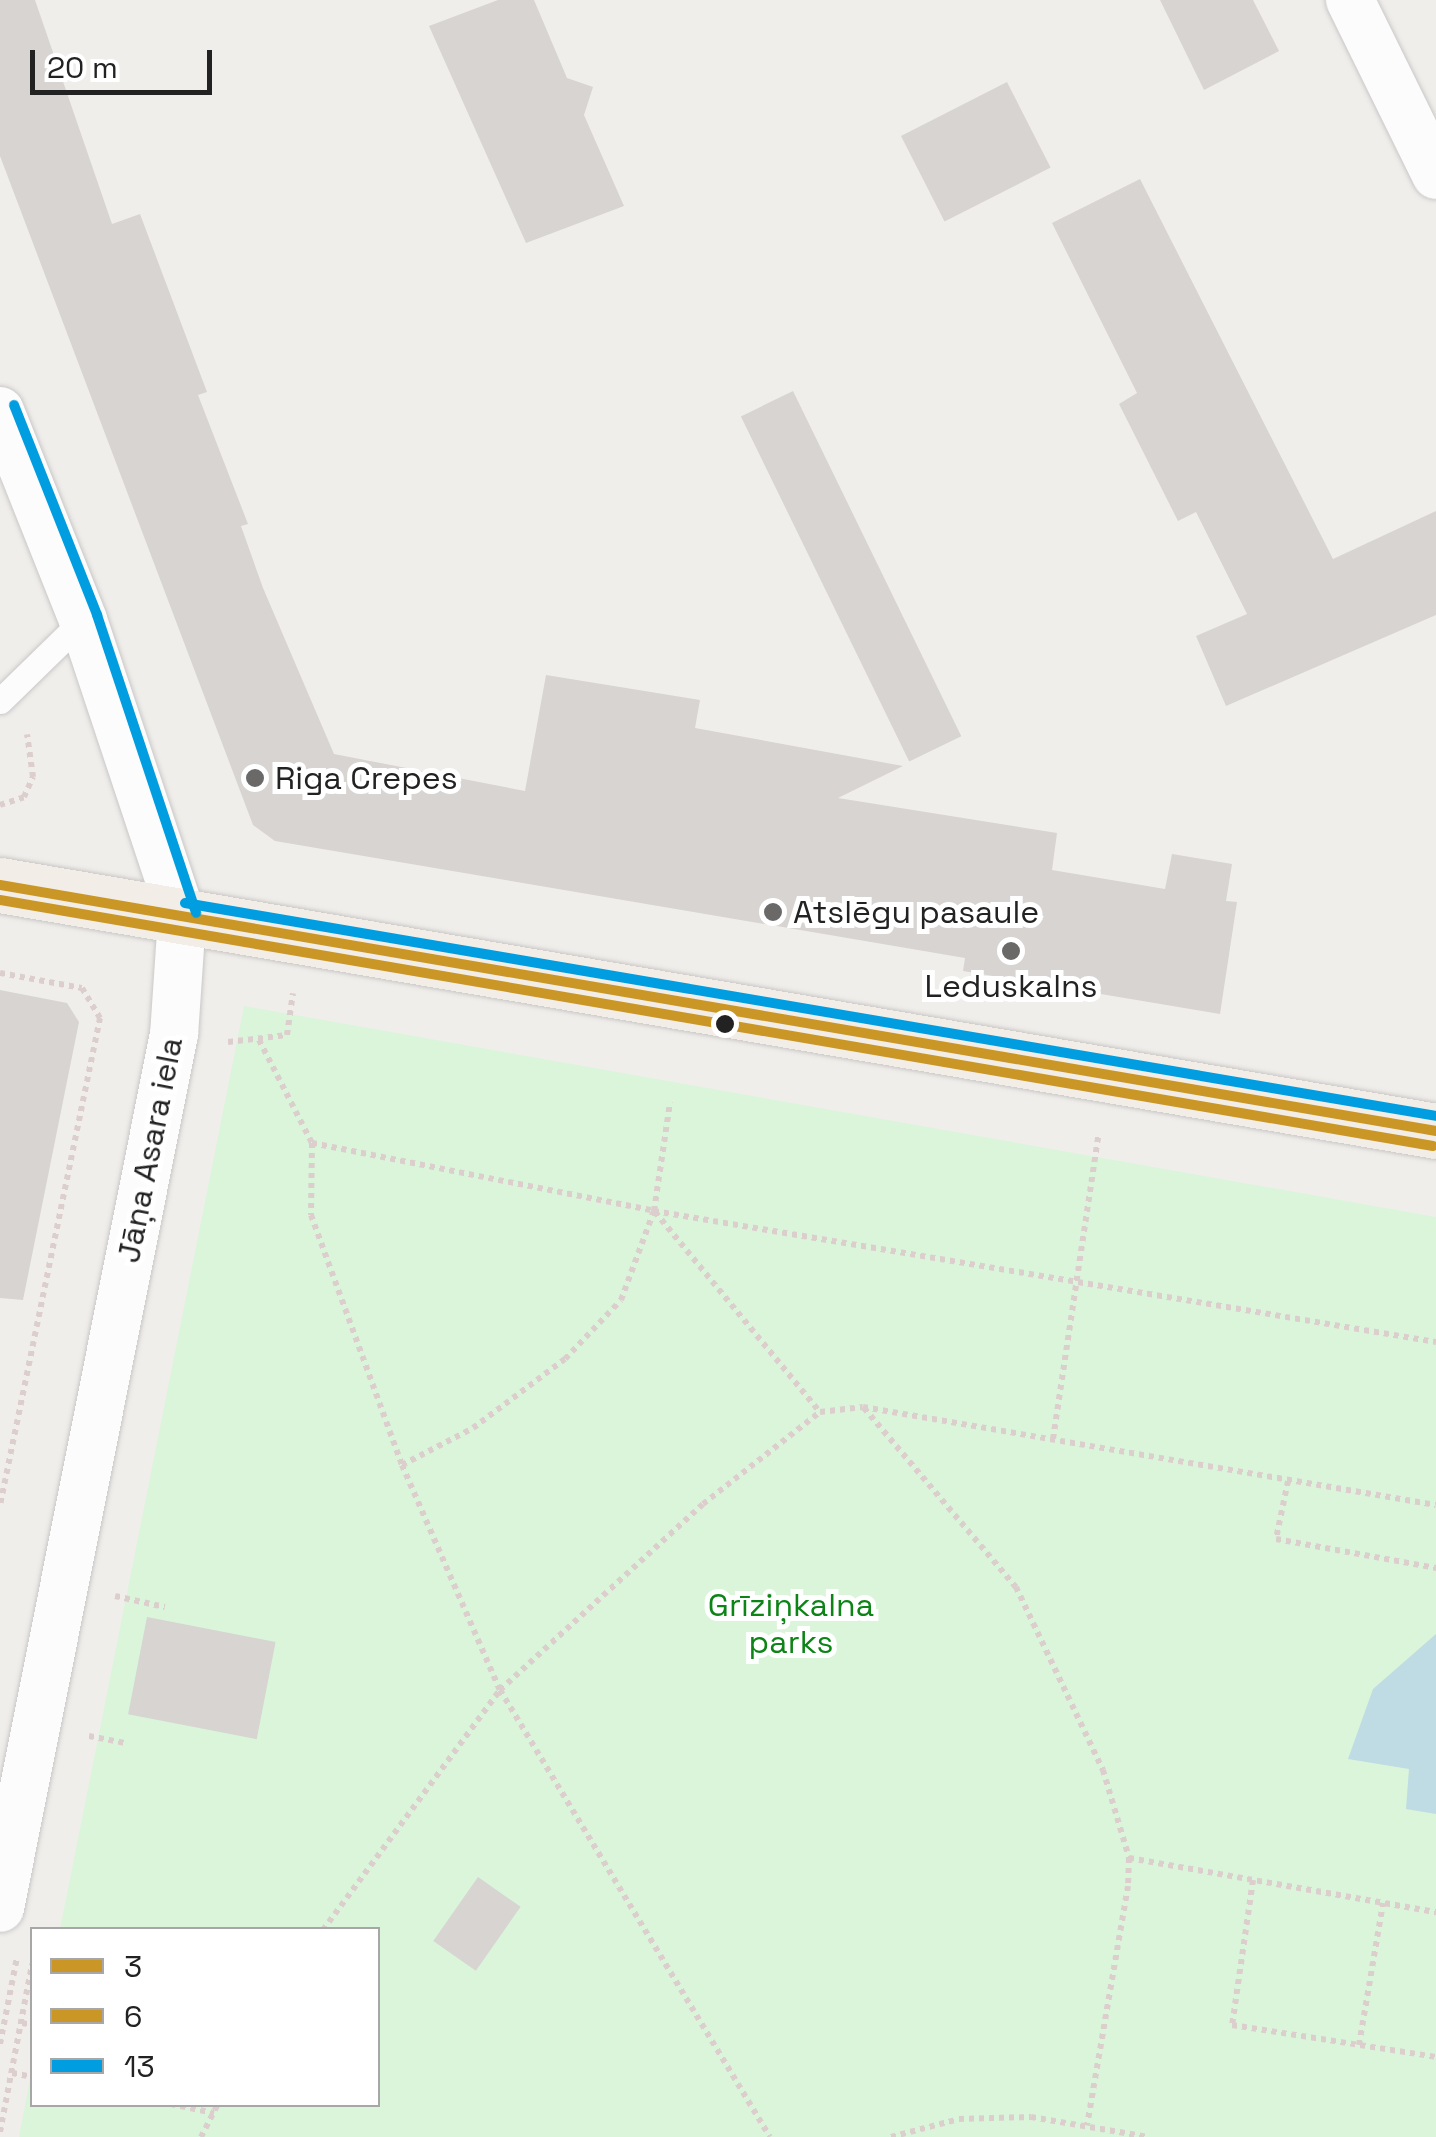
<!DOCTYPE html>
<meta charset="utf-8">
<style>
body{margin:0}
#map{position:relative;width:1436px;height:2137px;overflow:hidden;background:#f0eeeb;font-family:"Space Grotesk",sans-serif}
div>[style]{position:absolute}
.park>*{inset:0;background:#daf5da}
.water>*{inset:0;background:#bfdbe3}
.building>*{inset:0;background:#d7d4d2;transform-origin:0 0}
.path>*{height:6px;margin-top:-3px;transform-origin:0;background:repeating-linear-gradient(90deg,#dccecd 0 5px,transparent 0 10px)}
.roads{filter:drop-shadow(0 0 2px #c9c8c7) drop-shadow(0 0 2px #c9c8c7)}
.service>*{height:25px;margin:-12.5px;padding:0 12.5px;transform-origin:12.5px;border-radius:12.5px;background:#fdfcfc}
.minor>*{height:48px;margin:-24px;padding:0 24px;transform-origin:24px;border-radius:24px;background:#fdfcfc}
.primary>*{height:55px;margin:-27.5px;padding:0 27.5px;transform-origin:27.5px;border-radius:27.5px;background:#f3ede7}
.bus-1>*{height:10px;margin:-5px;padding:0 5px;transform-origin:5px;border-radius:5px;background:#ca9726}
.bus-2>*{height:10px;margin:-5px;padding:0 5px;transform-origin:5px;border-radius:5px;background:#ca9726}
.bus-3>*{height:10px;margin:-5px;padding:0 5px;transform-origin:5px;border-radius:5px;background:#009de0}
.dots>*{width:28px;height:28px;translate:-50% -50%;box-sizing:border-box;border:5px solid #fff;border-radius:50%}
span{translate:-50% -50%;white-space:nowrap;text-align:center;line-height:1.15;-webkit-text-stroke:10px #fff;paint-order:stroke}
.poi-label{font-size:32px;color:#222}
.left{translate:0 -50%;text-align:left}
.street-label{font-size:32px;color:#222}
.park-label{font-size:32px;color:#0c8416}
.legend{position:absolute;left:30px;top:1927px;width:350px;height:180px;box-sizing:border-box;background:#fff;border:2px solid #a7a7a7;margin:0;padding:12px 18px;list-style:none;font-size:30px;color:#222}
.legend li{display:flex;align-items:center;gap:20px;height:50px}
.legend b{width:50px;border:2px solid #a7a7a7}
.scale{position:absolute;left:30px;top:50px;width:182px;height:45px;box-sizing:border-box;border:5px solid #222;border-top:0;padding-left:12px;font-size:30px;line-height:35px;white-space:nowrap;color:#222;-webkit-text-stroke:8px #fff;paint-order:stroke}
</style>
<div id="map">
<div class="park">
<i style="clip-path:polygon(244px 1006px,1436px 1217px,1436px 2137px,19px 2137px,32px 2068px,32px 2104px,378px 2104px,378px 1930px,60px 1929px)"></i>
</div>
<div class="water">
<i style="clip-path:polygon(1436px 1634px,1436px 1814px,1406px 1809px,1409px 1769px,1348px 1759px,1373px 1689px)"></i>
</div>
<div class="building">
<i style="clip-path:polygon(0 0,35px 0,112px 224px,140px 214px,207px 392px,198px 395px,248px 524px,241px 526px,263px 588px,334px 754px,525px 791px,546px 675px,700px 700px,695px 728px,903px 766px,838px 798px,1057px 833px,1052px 870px,1165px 889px,1172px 854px,1232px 864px,1226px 901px,1237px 902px,1220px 1014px,963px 971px,965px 958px,275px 841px,253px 825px,0 156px)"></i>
<i style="clip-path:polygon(498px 0,534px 0,567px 78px,593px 87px,584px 115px,624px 206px,526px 243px,429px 26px)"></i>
<i style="clip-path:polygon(1160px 0,1253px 0,1279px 51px,1204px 90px)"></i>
<i style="left:1007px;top:82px;width:96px;height:119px;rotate:63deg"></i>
<i style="clip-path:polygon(1140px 179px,1333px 559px,1436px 511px,1436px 615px,1226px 706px,1196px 636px,1247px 614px,1196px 512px,1178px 521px,1119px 404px,1137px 393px,1052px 223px)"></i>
<i style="left:793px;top:391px;width:384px;height:58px;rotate:64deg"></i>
<i style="clip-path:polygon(0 990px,67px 1003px,79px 1022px,23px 1300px,0 1298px)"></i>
<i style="left:147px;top:1617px;width:131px;height:99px;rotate:11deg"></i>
<i style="left:478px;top:1877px;width:52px;height:78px;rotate:35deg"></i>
</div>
<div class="path">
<i style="left:0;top:805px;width:25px;rotate:-18deg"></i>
<i style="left:24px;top:797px;width:22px;rotate:-66deg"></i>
<i style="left:33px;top:777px;width:43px;rotate:-97.9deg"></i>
<i style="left:0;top:973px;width:83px;rotate:10.4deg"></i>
<i style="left:82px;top:988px;width:35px;rotate:59deg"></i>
<i style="left:100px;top:1018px;width:498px;rotate:101.6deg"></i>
<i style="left:259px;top:1040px;width:116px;rotate:62.8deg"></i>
<i style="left:312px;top:1143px;width:72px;rotate:90.8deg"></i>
<i style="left:311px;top:1215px;width:266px;rotate:70deg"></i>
<i style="left:402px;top:1465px;width:245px;rotate:66.5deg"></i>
<i style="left:500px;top:1690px;width:522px;rotate:58.87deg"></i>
<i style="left:228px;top:1042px;width:59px;rotate:-6.8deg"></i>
<i style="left:287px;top:1035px;width:42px;rotate:-81.9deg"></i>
<i style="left:312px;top:1143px;width:349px;rotate:11.2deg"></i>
<i style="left:654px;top:1211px;width:793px;rotate:9.51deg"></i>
<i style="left:655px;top:1212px;width:259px;rotate:50.5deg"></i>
<i style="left:864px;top:1408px;width:235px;rotate:49.7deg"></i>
<i style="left:1016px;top:1587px;width:203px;rotate:64.6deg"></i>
<i style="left:1103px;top:1770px;width:92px;rotate:73.5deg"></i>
<i style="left:1129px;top:1858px;width:28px;rotate:92deg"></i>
<i style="left:1128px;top:1886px;width:243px;rotate:99.7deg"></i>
<i style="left:1053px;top:1439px;width:309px;rotate:-81.5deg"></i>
<i style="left:402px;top:1465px;width:80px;rotate:-27.5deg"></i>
<i style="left:473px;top:1428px;width:115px;rotate:-36.9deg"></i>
<i style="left:565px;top:1359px;width:81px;rotate:-46.5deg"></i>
<i style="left:621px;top:1300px;width:95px;rotate:-69.7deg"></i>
<i style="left:654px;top:1211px;width:110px;rotate:-81.6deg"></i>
<i style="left:1288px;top:1481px;width:59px;rotate:101.7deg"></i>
<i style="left:1276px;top:1539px;width:163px;rotate:10.3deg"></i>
<i style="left:115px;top:1596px;width:51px;rotate:12.4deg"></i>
<i style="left:89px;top:1736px;width:36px;rotate:11deg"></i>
<i style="left:1129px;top:1858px;width:312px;rotate:10deg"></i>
<i style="left:1253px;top:1880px;width:147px;rotate:98.2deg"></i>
<i style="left:1232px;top:2025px;width:206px;rotate:8.9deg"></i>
<i style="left:323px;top:1930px;width:298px;rotate:-53.6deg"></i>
<i style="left:500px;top:1690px;width:275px;rotate:-42.5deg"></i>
<i style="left:703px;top:1504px;width:149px;rotate:-38.2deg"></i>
<i style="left:820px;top:1412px;width:43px;rotate:-6.6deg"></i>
<i style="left:863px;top:1407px;width:581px;rotate:9.71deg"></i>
<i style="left:22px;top:2023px;width:10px;rotate:11deg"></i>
<i style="left:0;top:2044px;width:89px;rotate:-78.9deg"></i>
<i style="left:1359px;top:2045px;width:144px;rotate:-80.4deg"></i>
<i style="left:12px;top:2073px;width:20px;rotate:11deg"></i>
<i style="left:171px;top:2104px;width:44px;rotate:11.8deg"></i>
<i style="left:0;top:2132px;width:171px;rotate:-79.2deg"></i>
<i style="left:201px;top:2137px;width:37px;rotate:-63deg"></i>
<i style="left:891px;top:2137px;width:70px;rotate:-14.8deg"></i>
<i style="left:959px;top:2119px;width:72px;rotate:-1.6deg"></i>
<i style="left:1031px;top:2117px;width:119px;rotate:9.7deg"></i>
</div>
<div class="roads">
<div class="service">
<i style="left:0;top:701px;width:116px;rotate:-44.3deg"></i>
</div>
<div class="minor">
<i style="left:1350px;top:0;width:195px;rotate:63.8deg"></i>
<i style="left:0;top:411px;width:225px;rotate:68.3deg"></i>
<i style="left:83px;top:620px;width:314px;rotate:71.6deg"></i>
<i style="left:182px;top:918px;width:116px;rotate:93.9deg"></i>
<i style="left:174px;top:1034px;width:891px;rotate:101.26deg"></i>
</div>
<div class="primary">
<i style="left:0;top:885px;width:1457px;rotate:9.72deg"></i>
</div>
</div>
<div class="bus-1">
<i style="left:0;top:885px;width:1457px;rotate:9.72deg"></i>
</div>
<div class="bus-2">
<i style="left:0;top:900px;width:1454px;rotate:9.74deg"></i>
</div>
<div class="bus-3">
<i style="left:14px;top:405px;width:226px;rotate:68.4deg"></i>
<i style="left:97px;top:615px;width:314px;rotate:71.6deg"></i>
<i style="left:185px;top:903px;width:1269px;rotate:9.66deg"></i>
</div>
<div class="dots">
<i style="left:255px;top:778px;background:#6a6968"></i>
<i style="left:773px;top:912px;background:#6a6968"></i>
<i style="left:1011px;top:951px;background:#6a6968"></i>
<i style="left:725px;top:1024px;background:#222"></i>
</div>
<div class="poi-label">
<span class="left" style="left:275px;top:778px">Riga Crepes</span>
<span class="left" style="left:793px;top:912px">Atslēgu pasaule</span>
<span style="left:1011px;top:986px">Leduskalns</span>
</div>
<div class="street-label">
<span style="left:150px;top:1150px;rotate:-79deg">Jāņa Asara iela</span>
</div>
<div class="park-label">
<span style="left:791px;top:1624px">Grīziņkalna<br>parks</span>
</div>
<ul class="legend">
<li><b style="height:12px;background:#ca9726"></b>3</li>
<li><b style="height:12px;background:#ca9726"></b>6</li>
<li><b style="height:12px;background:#009de0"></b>13</li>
</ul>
<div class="scale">20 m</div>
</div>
